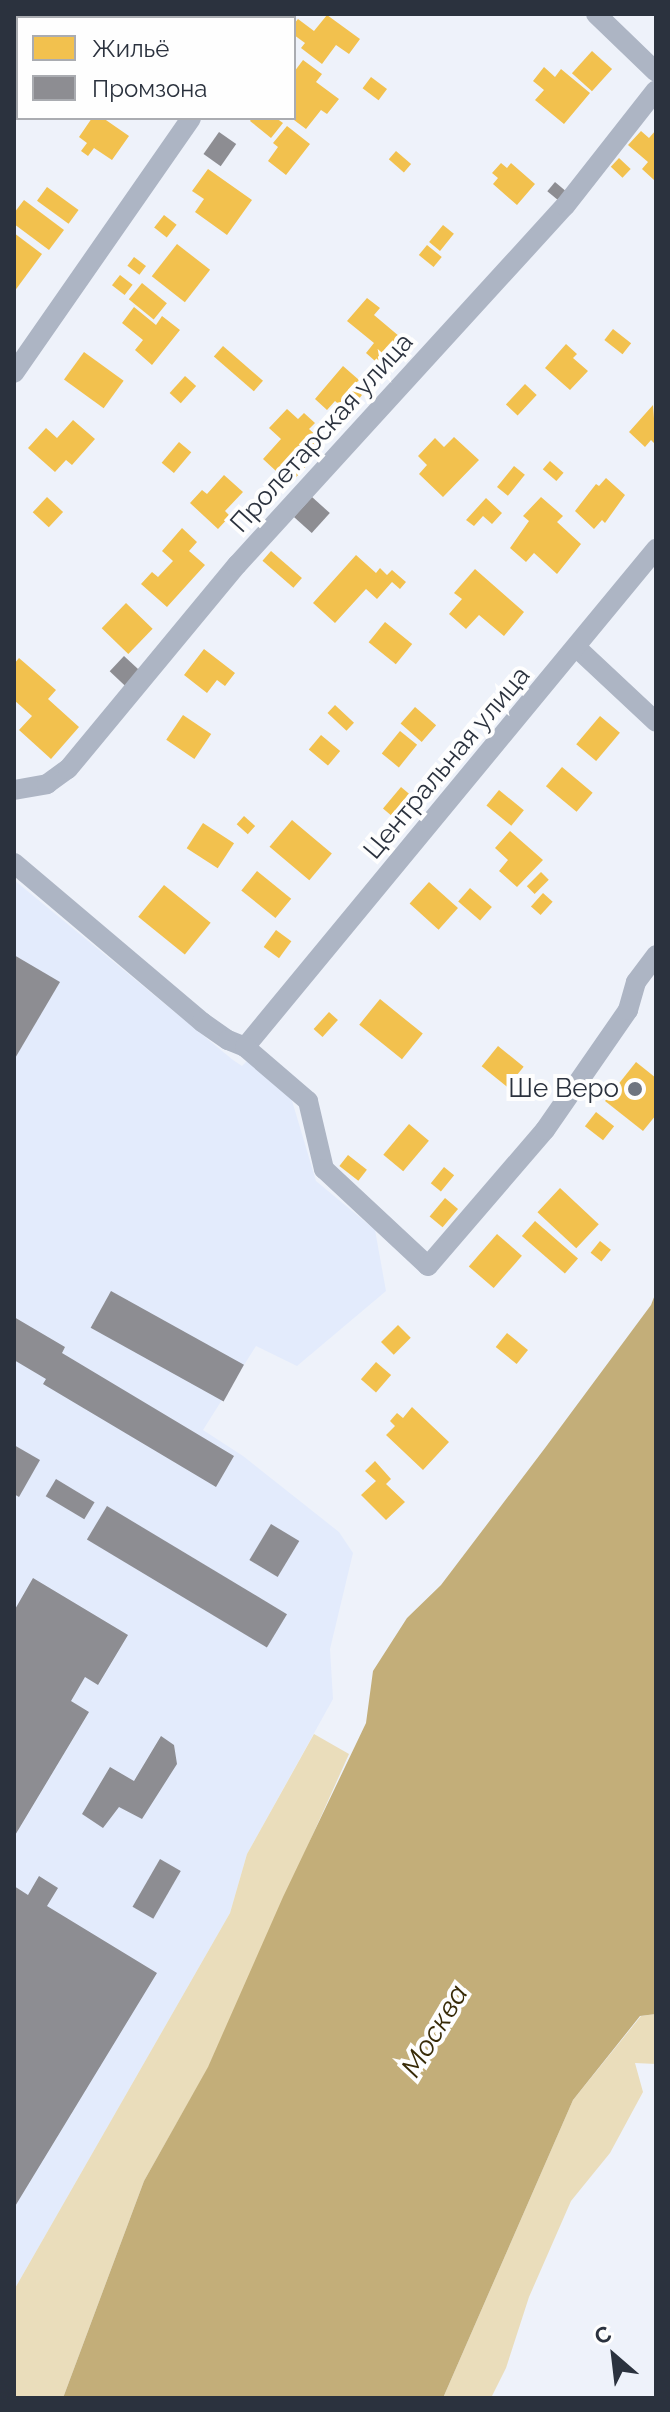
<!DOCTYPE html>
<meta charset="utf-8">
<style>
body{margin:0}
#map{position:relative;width:670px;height:2412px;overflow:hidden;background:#eef2fa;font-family:Raleway,sans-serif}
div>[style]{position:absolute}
.built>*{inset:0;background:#e3ebfc}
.green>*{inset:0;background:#eaddbb}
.water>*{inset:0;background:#c3ae79}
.homes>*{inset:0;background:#f2c14e;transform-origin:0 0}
.industry>*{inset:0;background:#8d8d92;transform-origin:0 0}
.minor>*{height:20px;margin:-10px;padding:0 10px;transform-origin:10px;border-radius:10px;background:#adb5c4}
.dots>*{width:22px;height:22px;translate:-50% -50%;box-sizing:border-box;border:4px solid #fefefe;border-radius:50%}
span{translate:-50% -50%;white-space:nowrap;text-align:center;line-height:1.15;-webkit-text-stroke:8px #fefefe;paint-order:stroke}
.street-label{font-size:26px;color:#2b323e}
.poi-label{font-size:26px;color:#2b323e}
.right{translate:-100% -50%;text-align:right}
.water-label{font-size:28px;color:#382b07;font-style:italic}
.frame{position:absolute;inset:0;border:16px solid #2b323e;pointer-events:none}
.legend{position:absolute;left:16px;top:16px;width:280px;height:104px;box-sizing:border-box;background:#fefefe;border:2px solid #aaacb1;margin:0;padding:10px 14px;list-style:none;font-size:24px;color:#2b323e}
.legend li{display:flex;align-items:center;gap:16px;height:40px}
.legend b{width:40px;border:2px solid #aaacb1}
.north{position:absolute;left:574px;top:2316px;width:80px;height:80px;-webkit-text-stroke:6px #fefefe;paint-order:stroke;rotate:332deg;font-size:22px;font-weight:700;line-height:32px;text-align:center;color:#2b323e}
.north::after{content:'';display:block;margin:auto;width:28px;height:36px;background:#2b323e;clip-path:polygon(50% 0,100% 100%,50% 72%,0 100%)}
</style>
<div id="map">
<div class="built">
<i style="clip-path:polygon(14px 880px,233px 1060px,242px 1066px,250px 1058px,290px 1094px,316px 1181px,375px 1230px,386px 1291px,297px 1366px,256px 1346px,203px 1430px,243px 1456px,339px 1532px,353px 1553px,330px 1649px,333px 1699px,247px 1854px,230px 1913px,14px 2290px)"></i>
</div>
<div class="green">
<i style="clip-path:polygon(314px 1734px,349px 1754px,208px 2068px,144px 2181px,63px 2398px,14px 2398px,14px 2290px,230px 1913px,247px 1854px)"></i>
<i style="clip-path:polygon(656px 2014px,656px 2064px,635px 2063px,643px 2092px,610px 2153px,571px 2201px,529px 2297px,506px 2368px,491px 2398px,443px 2398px,573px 2100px,641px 2016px)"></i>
</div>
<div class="water">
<i style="clip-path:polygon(656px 1292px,656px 2014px,640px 2016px,573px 2100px,443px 2398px,63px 2398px,144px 2181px,208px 2067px,283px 1897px,366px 1723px,373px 1671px,407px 1618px,441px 1585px,545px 1448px,651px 1305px)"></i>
</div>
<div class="homes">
<i style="clip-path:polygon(149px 14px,202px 14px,199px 18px,155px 18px)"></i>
<i style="clip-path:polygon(327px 15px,360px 39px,349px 54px,336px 45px,322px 64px,301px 48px,305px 43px,294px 35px,294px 24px,298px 19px,314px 31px)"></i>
<i style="left:592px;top:51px;width:27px;height:30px;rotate:42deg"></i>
<i style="clip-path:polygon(303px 60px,322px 74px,316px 82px,339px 99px,327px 114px,321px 110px,306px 129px,294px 120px,294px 72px)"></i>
<i style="clip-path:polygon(544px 67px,555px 77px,561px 69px,590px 93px,564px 124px,535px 100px,544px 90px,533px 81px)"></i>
<i style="left:371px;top:77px;width:20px;height:14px;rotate:37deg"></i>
<i style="clip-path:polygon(92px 118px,103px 118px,129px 136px,112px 160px,94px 148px,88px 156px,81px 151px,87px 143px,79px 137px)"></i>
<i style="clip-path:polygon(252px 118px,276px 118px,283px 123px,271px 138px,250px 121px)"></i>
<i style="clip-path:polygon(287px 126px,310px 144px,286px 175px,268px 161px,278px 147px,273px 143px)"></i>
<i style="clip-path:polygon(656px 130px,656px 178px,654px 180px,642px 169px,648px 162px,628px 145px,641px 131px,649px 138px)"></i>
<i style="left:396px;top:151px;width:20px;height:11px;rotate:41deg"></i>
<i style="left:619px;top:158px;width:16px;height:12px;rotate:43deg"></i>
<i style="clip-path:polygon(501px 163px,507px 168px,511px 163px,535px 184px,517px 205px,493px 184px,498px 178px,492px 173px)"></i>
<i style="clip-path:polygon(208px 169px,252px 200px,227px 235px,195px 212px,204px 199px,192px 191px)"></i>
<i style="left:47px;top:187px;width:39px;height:17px;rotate:36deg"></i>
<i style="clip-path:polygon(24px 200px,64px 230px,49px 250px,14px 224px,14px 213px)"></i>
<i style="left:164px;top:215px;width:16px;height:16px;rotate:38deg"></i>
<i style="left:443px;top:225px;width:14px;height:22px;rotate:39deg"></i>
<i style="clip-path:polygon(14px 233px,42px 254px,14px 292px)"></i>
<i style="left:177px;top:244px;width:42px;height:41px;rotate:38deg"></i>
<i style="left:427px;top:245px;width:19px;height:13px;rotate:39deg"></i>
<i style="left:134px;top:257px;width:15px;height:11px;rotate:37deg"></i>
<i style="left:120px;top:275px;width:16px;height:13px;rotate:38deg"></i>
<i style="left:142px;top:283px;width:32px;height:21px;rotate:39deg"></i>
<i style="clip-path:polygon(367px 298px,380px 308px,374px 315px,406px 342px,383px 368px,366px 353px,374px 343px,347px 321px)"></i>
<i style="clip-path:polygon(134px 307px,156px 325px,162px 316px,180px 330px,152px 365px,135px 350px,143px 340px,122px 323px)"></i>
<i style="left:613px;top:329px;width:23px;height:14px;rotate:38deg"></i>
<i style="clip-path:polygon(566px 344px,577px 354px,573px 358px,588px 371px,570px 390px,545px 368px)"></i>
<i style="left:223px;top:346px;width:53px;height:14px;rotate:41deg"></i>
<i style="left:84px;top:352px;width:49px;height:34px;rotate:36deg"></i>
<i style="clip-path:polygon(343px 366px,359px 380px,352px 387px,362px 395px,348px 412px,335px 401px,327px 410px,315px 399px)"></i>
<i style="left:185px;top:376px;width:15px;height:23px;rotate:42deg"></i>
<i style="left:525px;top:384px;width:16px;height:28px;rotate:43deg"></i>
<i style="clip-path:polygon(653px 405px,656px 445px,651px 440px,645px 447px,629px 432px)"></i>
<i style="clip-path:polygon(287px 409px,298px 419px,304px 413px,315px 423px,309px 429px,319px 438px,300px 458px,307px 465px,290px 484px,263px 459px,281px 439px,269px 428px)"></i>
<i style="clip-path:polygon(73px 420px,95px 439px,72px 465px,66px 460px,55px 472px,28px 448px,46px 428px,57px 438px)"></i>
<i style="clip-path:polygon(454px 437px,479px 460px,443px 497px,419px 474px,427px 465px,418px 456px,435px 438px,444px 447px)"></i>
<i style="left:179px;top:442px;width:16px;height:27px;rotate:40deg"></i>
<i style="left:550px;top:461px;width:18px;height:11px;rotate:41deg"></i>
<i style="left:514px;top:466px;width:14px;height:27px;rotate:39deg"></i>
<i style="clip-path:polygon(224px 475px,243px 492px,225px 511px,230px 516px,218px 529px,190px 503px,202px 490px,207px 494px)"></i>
<i style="clip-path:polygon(606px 478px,625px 495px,605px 523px,602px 520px,594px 529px,575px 511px,596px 484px,599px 486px)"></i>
<i style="left:47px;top:497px;width:22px;height:21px;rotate:43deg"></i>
<i style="clip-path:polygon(541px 497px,563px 516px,557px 522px,581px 544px,557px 574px,534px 553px,526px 562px,510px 548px,529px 521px,523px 516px)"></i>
<i style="clip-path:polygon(486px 498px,502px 513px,492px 524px,483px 516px,474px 526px,466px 520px)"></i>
<i style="clip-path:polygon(182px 528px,197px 542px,189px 551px,205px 565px,167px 607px,141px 584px,152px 572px,158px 577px,173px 561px,162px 551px)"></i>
<i style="left:271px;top:551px;width:41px;height:13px;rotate:41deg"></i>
<i style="clip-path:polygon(356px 555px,376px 573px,380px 568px,387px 575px,392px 570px,406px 582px,400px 589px,392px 582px,377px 599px,366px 589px,335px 623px,313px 603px)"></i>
<i style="clip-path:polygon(475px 569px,524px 612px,504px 636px,479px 615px,466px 629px,449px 614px,462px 599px,454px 593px)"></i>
<i style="left:126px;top:603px;width:37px;height:35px;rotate:44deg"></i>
<i style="left:385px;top:622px;width:35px;height:26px;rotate:39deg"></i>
<i style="clip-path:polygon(204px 649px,235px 673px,225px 686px,217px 680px,207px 693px,184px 675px)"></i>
<i style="clip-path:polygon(19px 658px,56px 690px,48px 699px,79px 727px,51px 759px,19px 730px,32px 716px,14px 700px,14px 664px)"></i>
<i style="left:335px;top:705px;width:26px;height:11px;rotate:43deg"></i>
<i style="left:415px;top:707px;width:28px;height:22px;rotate:41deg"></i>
<i style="left:183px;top:715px;width:34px;height:30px;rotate:34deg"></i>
<i style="left:600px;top:716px;width:26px;height:37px;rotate:40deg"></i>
<i style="left:400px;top:731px;width:22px;height:29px;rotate:39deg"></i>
<i style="left:321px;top:735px;width:25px;height:19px;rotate:40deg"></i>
<i style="left:562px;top:767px;width:40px;height:25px;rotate:40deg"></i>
<i style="left:401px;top:787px;width:17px;height:28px;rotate:40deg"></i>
<i style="left:499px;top:790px;width:32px;height:20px;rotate:39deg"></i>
<i style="left:244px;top:816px;width:15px;height:11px;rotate:42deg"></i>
<i style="left:292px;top:820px;width:52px;height:35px;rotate:40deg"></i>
<i style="left:203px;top:823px;width:37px;height:30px;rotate:33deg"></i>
<i style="clip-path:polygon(510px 831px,543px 860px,517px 887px,499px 871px,508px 860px,495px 848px)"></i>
<i style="left:257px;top:871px;width:44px;height:25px;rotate:39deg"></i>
<i style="left:541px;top:872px;width:11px;height:20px;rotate:45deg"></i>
<i style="left:429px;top:882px;width:39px;height:29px;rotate:42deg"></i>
<i style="left:164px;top:885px;width:60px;height:41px;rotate:39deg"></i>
<i style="left:470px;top:888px;width:29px;height:18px;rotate:41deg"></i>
<i style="left:543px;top:893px;width:13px;height:18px;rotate:42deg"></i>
<i style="left:276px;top:930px;width:19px;height:21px;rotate:36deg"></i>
<i style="left:380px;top:999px;width:55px;height:33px;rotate:39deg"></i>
<i style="left:329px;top:1012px;width:12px;height:23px;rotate:42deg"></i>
<i style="left:498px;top:1046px;width:33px;height:26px;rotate:39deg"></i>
<i style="clip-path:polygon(636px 1062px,656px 1078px,656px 1115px,643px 1131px,605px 1101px)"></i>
<i style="left:596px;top:1112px;width:23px;height:18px;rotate:38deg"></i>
<i style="left:409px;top:1124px;width:26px;height:40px;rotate:40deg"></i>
<i style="left:348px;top:1155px;width:24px;height:14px;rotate:38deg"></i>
<i style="left:444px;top:1167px;width:13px;height:21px;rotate:39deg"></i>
<i style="left:560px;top:1188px;width:53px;height:33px;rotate:43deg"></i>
<i style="left:445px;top:1198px;width:17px;height:24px;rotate:40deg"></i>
<i style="left:535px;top:1221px;width:57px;height:20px;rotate:41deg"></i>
<i style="left:497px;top:1234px;width:33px;height:43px;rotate:41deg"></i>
<i style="left:600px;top:1241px;width:14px;height:15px;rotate:39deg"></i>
<i style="left:398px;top:1325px;width:18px;height:24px;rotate:45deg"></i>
<i style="left:507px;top:1333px;width:27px;height:18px;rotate:39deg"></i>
<i style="left:376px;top:1362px;width:20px;height:23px;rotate:41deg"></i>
<i style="clip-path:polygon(412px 1407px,449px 1442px,423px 1470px,386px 1435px,395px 1426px,390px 1421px,397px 1413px,403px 1418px)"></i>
<i style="clip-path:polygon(375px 1461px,391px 1479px,386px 1484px,405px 1502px,386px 1520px,361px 1495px,376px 1481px,365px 1471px)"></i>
</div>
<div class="industry">
<i style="left:219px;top:132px;width:21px;height:27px;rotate:35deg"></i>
<i style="left:555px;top:182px;width:17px;height:12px;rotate:40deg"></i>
<i style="left:312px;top:497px;width:24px;height:27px;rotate:42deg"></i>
<i style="left:124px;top:656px;width:21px;height:21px;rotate:43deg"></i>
<i style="clip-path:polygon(14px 955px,60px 982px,14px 1060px)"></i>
<i style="left:111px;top:1291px;width:152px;height:42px;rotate:29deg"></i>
<i style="clip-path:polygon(14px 1317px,65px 1347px,62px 1353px,234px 1456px,216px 1487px,43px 1384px,46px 1379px,14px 1360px)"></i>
<i style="clip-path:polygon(14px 1445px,40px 1460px,19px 1497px,14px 1494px)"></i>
<i style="left:56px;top:1479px;width:45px;height:20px;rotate:31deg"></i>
<i style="left:107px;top:1506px;width:210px;height:39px;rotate:31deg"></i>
<i style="left:271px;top:1524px;width:33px;height:42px;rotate:31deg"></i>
<i style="clip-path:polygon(33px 1578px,128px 1635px,98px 1685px,85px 1677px,71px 1701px,89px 1712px,14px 1837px,14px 1611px)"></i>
<i style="clip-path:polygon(161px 1736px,174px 1745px,177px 1764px,142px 1819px,119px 1807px,103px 1828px,82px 1814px,110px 1767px,134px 1781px)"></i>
<i style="left:160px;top:1859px;width:24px;height:55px;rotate:30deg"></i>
<i style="clip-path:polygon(39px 1876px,58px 1888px,47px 1906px,157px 1973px,14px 2208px,14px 1886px,28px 1895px)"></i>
</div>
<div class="minor">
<i style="left:596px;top:14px;width:83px;rotate:44deg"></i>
<i style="left:260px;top:18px;width:4px;rotate:-63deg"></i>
<i style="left:14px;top:373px;width:310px;rotate:-55.2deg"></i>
<i style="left:577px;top:648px;width:108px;rotate:43.1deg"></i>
<i style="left:14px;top:790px;width:34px;rotate:-10deg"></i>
<i style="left:47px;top:784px;width:26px;rotate:-36deg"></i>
<i style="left:68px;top:769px;width:265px;rotate:-50.4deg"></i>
<i style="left:237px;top:565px;width:486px;rotate:-47.6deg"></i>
<i style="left:565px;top:206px;width:147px;rotate:-51.9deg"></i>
<i style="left:14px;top:863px;width:246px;rotate:40.2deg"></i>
<i style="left:202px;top:1022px;width:32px;rotate:35deg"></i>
<i style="left:228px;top:1040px;width:18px;rotate:22deg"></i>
<i style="left:245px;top:1047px;width:646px;rotate:-50.47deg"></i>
<i style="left:245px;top:1047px;width:83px;rotate:40.6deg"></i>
<i style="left:308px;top:1101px;width:70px;rotate:76.8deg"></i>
<i style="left:324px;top:1169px;width:142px;rotate:43deg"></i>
<i style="left:428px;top:1266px;width:179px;rotate:-49.3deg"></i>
<i style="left:545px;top:1130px;width:146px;rotate:-55.3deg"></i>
<i style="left:628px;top:1010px;width:29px;rotate:-74deg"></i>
<i style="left:636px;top:982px;width:34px;rotate:-53deg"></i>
</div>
<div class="dots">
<i style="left:635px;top:1089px;background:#6f7580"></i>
</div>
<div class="street-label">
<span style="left:322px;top:433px;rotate:-48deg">Пролетарская улица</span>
<span style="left:447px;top:763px;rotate:-50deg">Центральная улица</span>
</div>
<div class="poi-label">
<span class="right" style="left:619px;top:1089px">Ше Веро</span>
</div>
<div class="water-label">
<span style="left:435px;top:2031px;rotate:-59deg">Москва</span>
</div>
<div class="frame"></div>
<ul class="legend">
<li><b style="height:22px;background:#f2c14e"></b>Жильё</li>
<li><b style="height:22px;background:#8d8d92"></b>Промзона</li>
</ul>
<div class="north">С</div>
</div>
